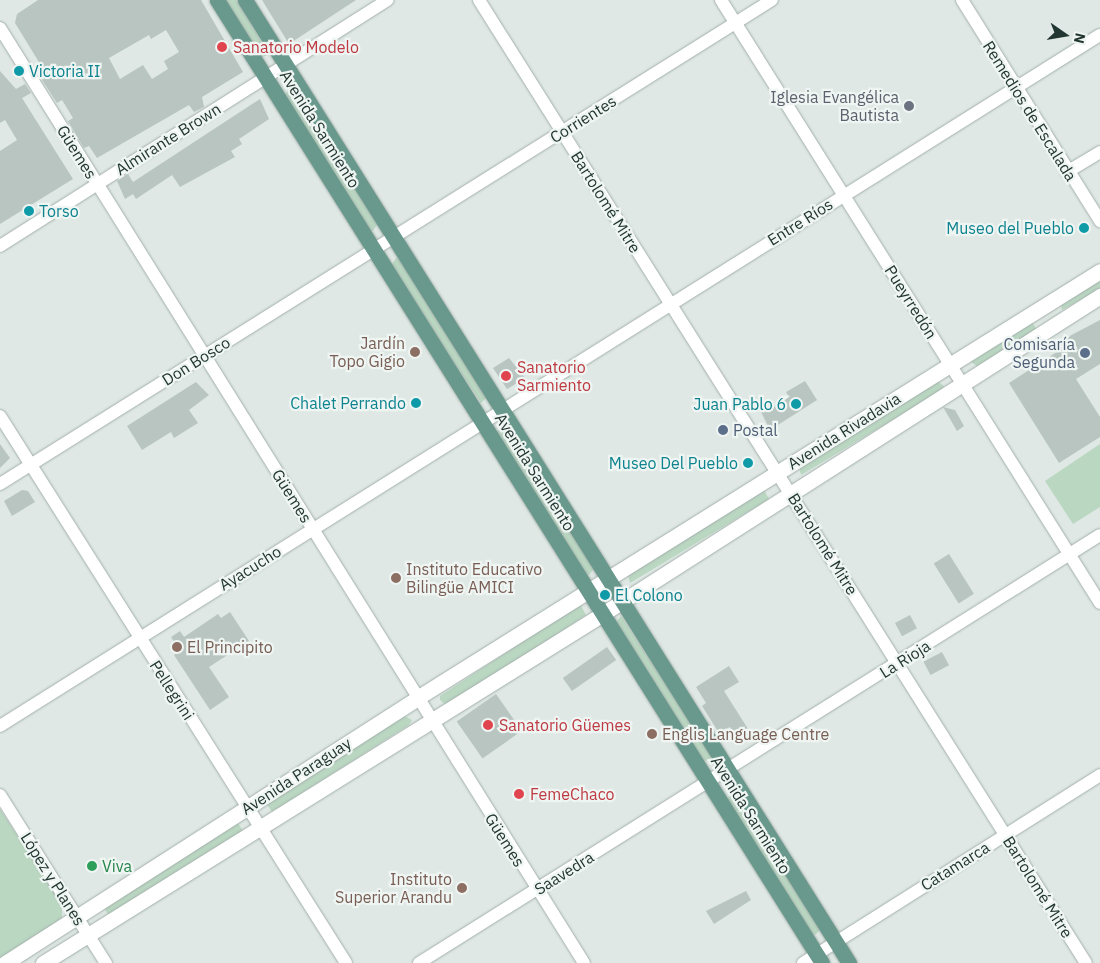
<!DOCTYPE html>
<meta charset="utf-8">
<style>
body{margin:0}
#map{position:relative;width:1100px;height:963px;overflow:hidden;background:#dfe8e4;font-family:"IBM Plex Sans",sans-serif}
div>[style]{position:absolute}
.green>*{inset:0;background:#bad7c2}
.building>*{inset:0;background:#b8c5c0;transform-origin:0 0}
.roads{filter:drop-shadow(0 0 1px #a3afab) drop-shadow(0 0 1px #a3afab)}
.minor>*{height:12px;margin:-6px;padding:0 6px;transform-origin:6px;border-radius:6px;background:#fff}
.secondary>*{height:15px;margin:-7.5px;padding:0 7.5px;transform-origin:7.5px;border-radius:7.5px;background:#fff}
.primary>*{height:15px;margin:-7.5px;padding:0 7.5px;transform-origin:7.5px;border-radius:7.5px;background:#69988c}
.dots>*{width:14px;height:14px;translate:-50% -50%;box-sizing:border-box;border:2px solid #eff5f2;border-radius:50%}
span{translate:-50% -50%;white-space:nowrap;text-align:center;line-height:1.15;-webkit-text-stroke:4.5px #eff5f2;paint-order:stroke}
.health-label{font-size:16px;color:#be3a42}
.left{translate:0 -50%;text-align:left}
.culture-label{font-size:16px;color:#0d838f}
.right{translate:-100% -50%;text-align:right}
.worship-label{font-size:16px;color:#5b616d}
.street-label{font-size:16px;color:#223631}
.education-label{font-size:16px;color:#785e54}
.service-label{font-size:16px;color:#4e5e75}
.leisure-label{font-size:16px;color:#27864d}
.north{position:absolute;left:1040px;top:10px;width:50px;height:50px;-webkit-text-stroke:4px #eff5f2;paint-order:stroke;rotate:103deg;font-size:14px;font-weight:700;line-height:20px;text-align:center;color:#223631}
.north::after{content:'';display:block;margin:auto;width:18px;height:22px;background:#223631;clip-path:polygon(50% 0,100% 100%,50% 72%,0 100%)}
</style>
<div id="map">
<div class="green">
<i style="clip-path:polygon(223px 0,237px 0,269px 55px,259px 58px)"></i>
<i style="clip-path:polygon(293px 87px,378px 223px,373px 231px,367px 230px,284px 95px)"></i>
<i style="clip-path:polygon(396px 258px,401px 259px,486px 398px,481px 403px,391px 266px)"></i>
<i style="clip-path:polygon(1100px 280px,1100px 289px,1062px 310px,1061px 305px)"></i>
<i style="clip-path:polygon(1032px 322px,1037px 330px,977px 366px,971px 362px)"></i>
<i style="clip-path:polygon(937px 381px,944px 386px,942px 390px,801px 475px,799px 467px)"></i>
<i style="clip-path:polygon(506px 426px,595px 567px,589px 575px,585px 575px,496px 432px)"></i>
<i style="clip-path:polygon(1100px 444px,1100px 507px,1073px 524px,1045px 481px)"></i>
<i style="clip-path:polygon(764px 490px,769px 499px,630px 583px,628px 575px)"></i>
<i style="clip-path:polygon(580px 604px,586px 615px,447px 706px,440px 700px,440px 696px)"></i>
<i style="clip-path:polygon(621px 616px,712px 756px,710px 760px,702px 761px,615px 623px)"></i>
<i style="clip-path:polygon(403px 715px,412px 720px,409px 725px,272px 812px,266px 803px)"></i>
<i style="clip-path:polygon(733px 793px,820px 930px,815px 935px,810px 933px,726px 800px)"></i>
<i style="clip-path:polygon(0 809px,62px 905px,62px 920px,0 959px)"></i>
<i style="clip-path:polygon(238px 823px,243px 831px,109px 915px,102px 906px)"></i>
</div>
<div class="building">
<i style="clip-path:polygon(evenodd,38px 0,201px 0,243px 72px,202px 97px,204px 107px,194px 112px,189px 105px,97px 158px,89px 146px,84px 148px,68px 121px,73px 118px,62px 100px,57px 103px,39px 75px,45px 72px,15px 23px,17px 14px,38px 0,166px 30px,179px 52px,164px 61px,168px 69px,152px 79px,143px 65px,120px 79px,109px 58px,149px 35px,151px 39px,166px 30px)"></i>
<i style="clip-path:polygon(262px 0,356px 0,289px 44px)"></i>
<i style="clip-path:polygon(0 71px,16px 89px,25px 84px,31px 93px,22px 98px,73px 179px,0 224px,0 151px,17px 140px,5px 120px,0 123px)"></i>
<i style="clip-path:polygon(260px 99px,269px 119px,239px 139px,242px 144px,231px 151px,235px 157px,180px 187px,172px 175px,136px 199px,133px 194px,125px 199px,117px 181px,128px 174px,133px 182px)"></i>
<i style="clip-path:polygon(1100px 320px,1100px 364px,1076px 379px,1100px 417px,1100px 437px,1059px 463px,1009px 383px,1066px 346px,1062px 340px)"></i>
<i style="clip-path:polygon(509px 358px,525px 378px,507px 389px,493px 368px)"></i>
<i style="clip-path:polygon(805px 381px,817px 400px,770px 430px,760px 410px,772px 402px,775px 407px,789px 397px,786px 392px)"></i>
<i style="clip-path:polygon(196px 382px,209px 395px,189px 410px,198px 423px,174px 438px,171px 432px,142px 450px,127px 426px)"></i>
<i style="clip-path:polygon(943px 407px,955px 410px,964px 426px,957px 431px)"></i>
<i style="clip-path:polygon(0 444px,10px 458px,0 468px)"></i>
<i style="clip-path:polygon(22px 490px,28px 491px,35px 502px,12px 516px,4px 501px)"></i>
<i style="left:949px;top:554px;width:47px;height:18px;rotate:58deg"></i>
<i style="clip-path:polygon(230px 612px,249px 641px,209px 667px,229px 697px,210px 710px,174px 655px,180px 651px,171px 637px,180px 631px,184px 637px,218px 614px,221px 618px)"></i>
<i style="left:910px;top:615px;width:15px;height:17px;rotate:62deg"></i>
<i style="left:607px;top:647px;width:16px;height:54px;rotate:55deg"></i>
<i style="left:942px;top:652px;width:15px;height:21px;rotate:62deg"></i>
<i style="clip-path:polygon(729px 666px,739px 682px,724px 691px,750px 732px,738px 740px,730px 727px,719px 733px,702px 706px,706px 703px,696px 687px)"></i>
<i style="left:496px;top:694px;width:45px;height:48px;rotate:55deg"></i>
<i style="clip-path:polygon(746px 891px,751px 900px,714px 924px,706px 911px)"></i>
</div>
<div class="roads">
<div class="minor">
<i style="left:479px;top:0;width:1138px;rotate:57.78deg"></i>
<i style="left:721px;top:0;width:712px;rotate:57.85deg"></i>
<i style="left:962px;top:0;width:261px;rotate:58deg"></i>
<i style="left:0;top:28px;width:1102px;rotate:58.01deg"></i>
<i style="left:1067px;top:172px;width:39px;rotate:-31deg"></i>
<i style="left:0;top:246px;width:459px;rotate:-32.4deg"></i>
<i style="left:0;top:416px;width:647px;rotate:57.68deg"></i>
<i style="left:0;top:484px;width:911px;rotate:-32.09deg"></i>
<i style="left:0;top:726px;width:1299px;rotate:-32.14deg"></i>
<i style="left:0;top:795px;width:199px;rotate:57.8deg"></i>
<i style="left:419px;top:963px;width:804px;rotate:-32.15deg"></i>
<i style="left:803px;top:963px;width:352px;rotate:-32.3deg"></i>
</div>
<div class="secondary">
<i style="left:5px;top:963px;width:490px;rotate:-32.7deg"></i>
<i style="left:417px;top:698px;width:805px;rotate:-32.01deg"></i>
<i style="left:43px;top:963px;width:648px;rotate:-31.95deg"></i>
<i style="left:593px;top:620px;width:602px;rotate:-32.58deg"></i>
</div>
<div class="primary">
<i style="left:217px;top:0;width:1137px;rotate:57.86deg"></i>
<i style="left:245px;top:0;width:1137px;rotate:57.9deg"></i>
</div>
</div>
<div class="dots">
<i style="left:222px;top:47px;background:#e0444e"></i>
<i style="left:19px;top:71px;background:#0f9aa8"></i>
<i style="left:909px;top:106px;background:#6b7280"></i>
<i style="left:29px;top:211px;background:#0f9aa8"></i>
<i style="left:1084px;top:228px;background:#0f9aa8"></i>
<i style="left:415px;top:352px;background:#8d6e63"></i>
<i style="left:1085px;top:353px;background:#5c6f8a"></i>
<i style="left:506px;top:376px;background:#e0444e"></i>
<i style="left:416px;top:403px;background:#0f9aa8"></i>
<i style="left:796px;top:404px;background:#0f9aa8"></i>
<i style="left:723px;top:430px;background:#5c6f8a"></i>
<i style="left:748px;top:463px;background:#0f9aa8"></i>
<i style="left:396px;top:578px;background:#8d6e63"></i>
<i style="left:605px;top:595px;background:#0f9aa8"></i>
<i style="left:177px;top:647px;background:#8d6e63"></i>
<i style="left:488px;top:725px;background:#e0444e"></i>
<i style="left:652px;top:734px;background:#8d6e63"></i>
<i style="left:519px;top:794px;background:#e0444e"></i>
<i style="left:92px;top:866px;background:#2e9e5b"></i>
<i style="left:462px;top:888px;background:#8d6e63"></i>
</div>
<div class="health-label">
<span class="left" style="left:233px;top:47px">Sanatorio Modelo</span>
<span class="left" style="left:517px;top:376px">Sanatorio<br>Sarmiento</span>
<span class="left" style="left:499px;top:725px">Sanatorio Güemes</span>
<span class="left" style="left:530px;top:794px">FemeChaco</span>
</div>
<div class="culture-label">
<span class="left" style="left:29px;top:71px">Victoria II</span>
<span class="left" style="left:39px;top:211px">Torso</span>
<span class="right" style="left:1074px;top:228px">Museo del Pueblo</span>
<span class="right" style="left:406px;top:403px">Chalet Perrando</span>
<span class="right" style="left:786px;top:404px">Juan Pablo 6</span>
<span class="right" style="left:738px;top:463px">Museo Del Pueblo</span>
<span class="left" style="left:615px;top:595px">El Colono</span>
</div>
<div class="worship-label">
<span class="right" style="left:899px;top:106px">Iglesia Evangélica<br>Bautista</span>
</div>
<div class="street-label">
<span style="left:1030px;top:111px;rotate:58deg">Remedios de Escalada</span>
<span style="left:583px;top:119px;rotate:-32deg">Corrientes</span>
<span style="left:320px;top:129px;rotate:58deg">Avenida Sarmiento</span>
<span style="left:168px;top:139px;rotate:-32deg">Almirante Brown</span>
<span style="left:77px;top:152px;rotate:58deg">Güemes</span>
<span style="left:606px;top:202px;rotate:58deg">Bartolomé Mitre</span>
<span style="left:800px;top:222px;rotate:-32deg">Entre Ríos</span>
<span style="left:911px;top:302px;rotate:58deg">Pueyrredón</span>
<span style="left:196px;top:361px;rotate:-32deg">Don Bosco</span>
<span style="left:844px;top:431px;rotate:-32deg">Avenida Rivadavia</span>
<span style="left:535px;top:472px;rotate:58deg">Avenida Sarmiento</span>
<span style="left:292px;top:496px;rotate:58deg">Güemes</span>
<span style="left:823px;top:544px;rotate:58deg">Bartolomé Mitre</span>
<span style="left:250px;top:568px;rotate:-32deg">Ayacucho</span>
<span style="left:905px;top:659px;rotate:-32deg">La Rioja</span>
<span style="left:172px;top:690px;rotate:57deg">Pellegrini</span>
<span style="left:296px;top:776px;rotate:-33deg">Avenida Paraguay</span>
<span style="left:751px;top:815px;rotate:58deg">Avenida Sarmiento</span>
<span style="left:505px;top:840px;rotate:58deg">Güemes</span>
<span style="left:955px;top:866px;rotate:-32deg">Catamarca</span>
<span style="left:564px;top:873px;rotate:-32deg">Saavedra</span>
<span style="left:53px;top:879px;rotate:58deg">López y Planes</span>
<span style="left:1038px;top:887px;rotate:58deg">Bartolomé Mitre</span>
</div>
<div class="education-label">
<span class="right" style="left:405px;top:352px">Jardín<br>Topo Gigio</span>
<span class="left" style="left:406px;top:578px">Instituto Educativo<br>Bilingüe AMICI</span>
<span class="left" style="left:187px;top:647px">El Principito</span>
<span class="left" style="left:662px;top:734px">Englis Language Centre</span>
<span class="right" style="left:452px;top:888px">Instituto<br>Superior Arandu</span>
</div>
<div class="service-label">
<span class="right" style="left:1075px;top:353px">Comisaría<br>Segunda</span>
<span class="left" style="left:733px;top:430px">Postal</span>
</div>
<div class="leisure-label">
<span class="left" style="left:102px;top:866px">Viva</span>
</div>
<div class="north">N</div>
</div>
